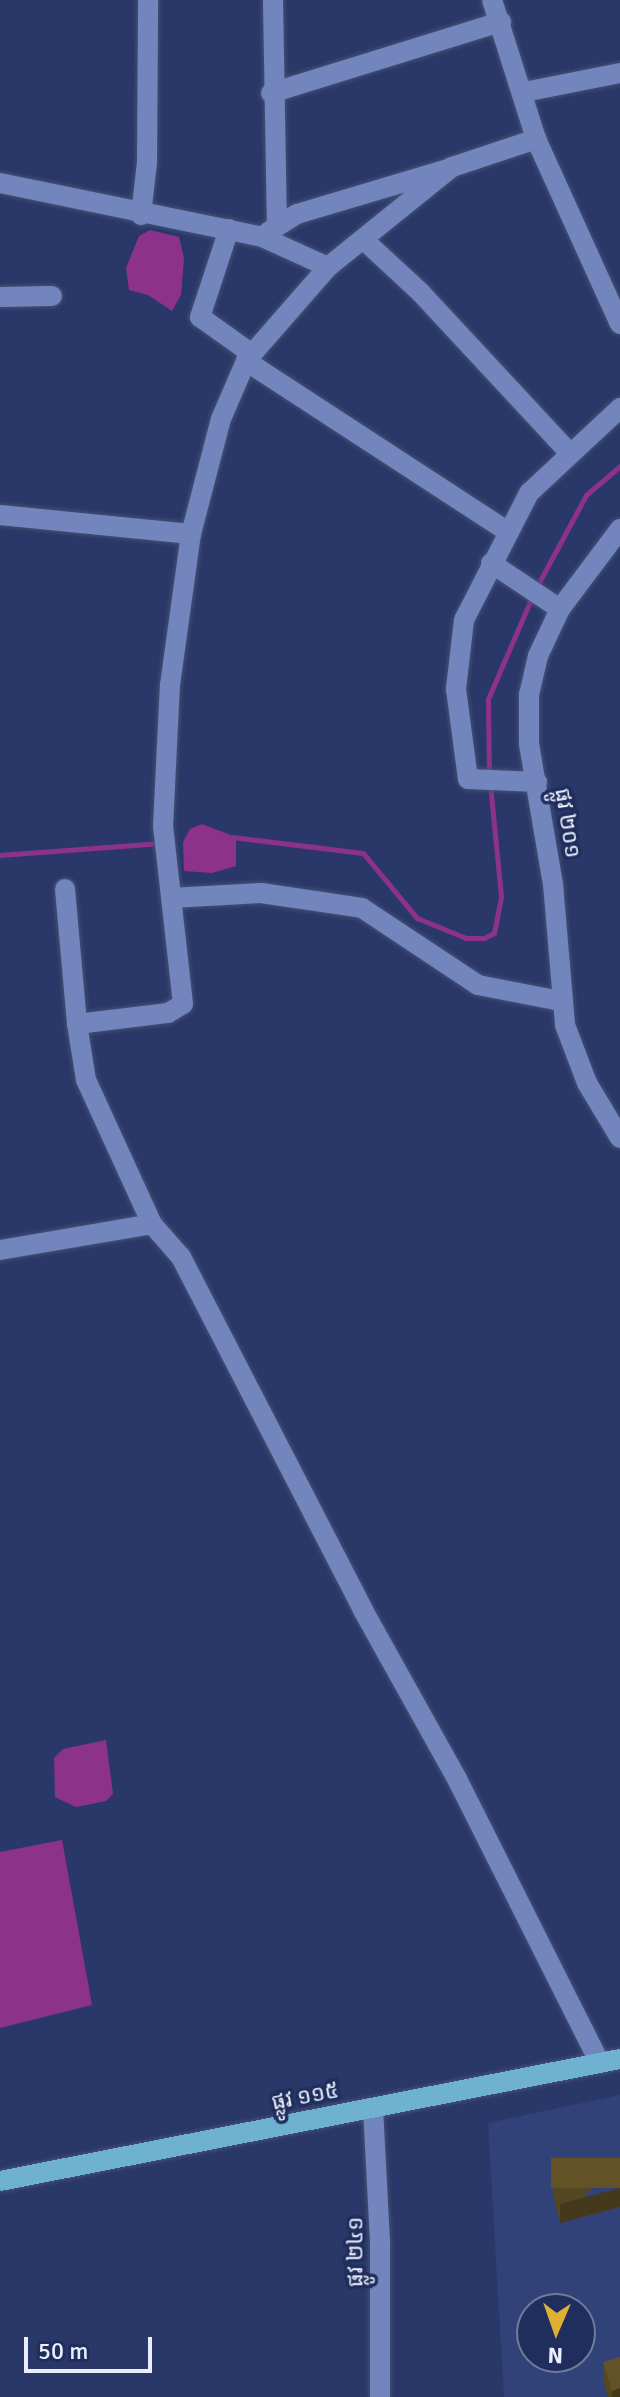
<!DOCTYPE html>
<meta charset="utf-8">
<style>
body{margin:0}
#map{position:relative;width:620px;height:2397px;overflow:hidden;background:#293868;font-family:Signika,"Noto Sans Khmer",sans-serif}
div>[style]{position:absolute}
.built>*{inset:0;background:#314279}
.water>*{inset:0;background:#8d328b}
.stream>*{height:5px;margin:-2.5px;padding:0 2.5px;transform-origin:2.5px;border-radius:2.5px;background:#8d328b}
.roads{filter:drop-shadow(0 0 2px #465076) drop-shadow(0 0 2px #465076)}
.minor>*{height:20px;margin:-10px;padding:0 10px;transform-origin:10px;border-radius:10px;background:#7285bc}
.major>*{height:20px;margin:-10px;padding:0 10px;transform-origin:10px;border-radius:10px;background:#6eb1d0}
.wall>*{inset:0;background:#554721}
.shaded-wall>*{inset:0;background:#45391b}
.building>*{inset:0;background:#635226;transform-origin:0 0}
span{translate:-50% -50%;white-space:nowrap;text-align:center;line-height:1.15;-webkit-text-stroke:7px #202e5d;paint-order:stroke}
.street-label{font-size:22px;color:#e9eefa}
.north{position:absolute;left:516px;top:2293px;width:80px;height:80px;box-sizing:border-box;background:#202e5d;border:2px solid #707b9c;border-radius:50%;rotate:182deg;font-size:22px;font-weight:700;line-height:32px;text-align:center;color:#e9eefa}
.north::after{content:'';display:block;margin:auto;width:28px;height:36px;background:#ddb233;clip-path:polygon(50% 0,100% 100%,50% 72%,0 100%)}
.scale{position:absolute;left:24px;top:2337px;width:128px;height:36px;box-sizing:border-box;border:4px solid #e9eefa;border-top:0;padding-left:10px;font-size:24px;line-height:28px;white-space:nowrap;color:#e9eefa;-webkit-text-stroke:6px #202e5d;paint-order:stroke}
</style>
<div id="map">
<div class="built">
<i style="clip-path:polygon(evenodd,620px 2095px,620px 2397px,504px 2397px,488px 2123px,620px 2095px,532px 2309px,580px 2309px,580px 2357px,532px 2357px,532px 2309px)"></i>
</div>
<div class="water">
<i style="clip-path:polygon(150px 230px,179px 237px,184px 258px,181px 295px,172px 311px,148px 295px,129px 290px,126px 268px,139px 236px)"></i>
<i style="clip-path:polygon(202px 824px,236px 837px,236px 866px,212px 873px,184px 871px,183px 842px,190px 829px)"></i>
<i style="clip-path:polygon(106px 1740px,113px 1794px,106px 1801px,76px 1807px,55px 1797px,54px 1758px,63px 1749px)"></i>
<i style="clip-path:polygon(62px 1840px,92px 2005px,0 2028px,0 1852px)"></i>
</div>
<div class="stream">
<i style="left:536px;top:588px;width:106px;rotate:-61.7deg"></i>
<i style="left:586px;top:495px;width:45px;rotate:-40.5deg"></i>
<i style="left:489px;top:774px;width:75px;rotate:-90.8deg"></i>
<i style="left:488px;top:699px;width:111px;rotate:-66.7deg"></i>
<i style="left:232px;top:837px;width:132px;rotate:7deg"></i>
<i style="left:363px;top:853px;width:85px;rotate:50.3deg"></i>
<i style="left:417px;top:918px;width:53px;rotate:22.2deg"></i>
<i style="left:466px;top:938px;width:18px"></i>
<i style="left:484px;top:938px;width:11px;rotate:-27deg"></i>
<i style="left:494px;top:933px;width:38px;rotate:-79deg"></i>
<i style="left:501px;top:896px;width:113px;rotate:-95.6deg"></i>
<i style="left:0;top:855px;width:158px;rotate:-4.3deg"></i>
</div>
<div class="roads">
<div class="minor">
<i style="left:273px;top:0;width:224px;rotate:89deg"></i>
<i style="left:492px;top:0;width:146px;rotate:72.4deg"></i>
<i style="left:536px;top:139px;width:203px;rotate:65.6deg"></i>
<i style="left:524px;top:92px;width:98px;rotate:-11.2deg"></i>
<i style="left:271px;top:93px;width:241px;rotate:-17.2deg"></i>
<i style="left:0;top:183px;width:268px;rotate:11.6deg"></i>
<i style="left:262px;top:237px;width:72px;rotate:24.4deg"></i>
<i style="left:141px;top:215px;width:53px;rotate:-83.5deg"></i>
<i style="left:147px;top:162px;width:162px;rotate:-89.6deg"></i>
<i style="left:229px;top:229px;width:93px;rotate:108.2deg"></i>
<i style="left:200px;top:317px;width:64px;rotate:35.4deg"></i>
<i style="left:268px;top:232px;width:34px;rotate:-32deg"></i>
<i style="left:297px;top:214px;width:158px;rotate:-16.6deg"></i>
<i style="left:366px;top:242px;width:75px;rotate:42.8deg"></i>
<i style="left:421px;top:293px;width:217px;rotate:47.1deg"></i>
<i style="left:0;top:297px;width:52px;rotate:-1.1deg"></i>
<i style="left:246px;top:361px;width:311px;rotate:33.1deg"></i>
<i style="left:0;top:515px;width:192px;rotate:5.7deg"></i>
<i style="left:620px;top:529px;width:100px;rotate:126.9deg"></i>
<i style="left:560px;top:609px;width:52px;rotate:115.1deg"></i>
<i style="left:538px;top:656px;width:39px;rotate:103deg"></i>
<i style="left:529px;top:694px;width:50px;rotate:90deg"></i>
<i style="left:529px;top:744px;width:142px;rotate:80.3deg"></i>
<i style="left:553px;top:884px;width:142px;rotate:85.1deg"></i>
<i style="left:565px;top:1025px;width:62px;rotate:69.2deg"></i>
<i style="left:587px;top:1083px;width:64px;rotate:59deg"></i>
<i style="left:491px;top:563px;width:83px;rotate:33.7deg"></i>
<i style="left:537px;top:782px;width:69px;rotate:-177.5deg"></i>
<i style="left:468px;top:779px;width:91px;rotate:-97.6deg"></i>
<i style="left:456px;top:689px;width:69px;rotate:-83.4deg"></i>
<i style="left:464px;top:620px;width:143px;rotate:-62.9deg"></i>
<i style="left:529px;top:493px;width:125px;rotate:-43deg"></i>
<i style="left:65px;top:889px;width:136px;rotate:84.9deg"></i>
<i style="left:171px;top:898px;width:90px;rotate:-3.2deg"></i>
<i style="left:261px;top:893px;width:102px;rotate:8.4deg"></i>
<i style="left:362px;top:908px;width:139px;rotate:33.6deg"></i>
<i style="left:478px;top:985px;width:84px;rotate:11deg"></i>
<i style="left:152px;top:1224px;width:158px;rotate:-114.6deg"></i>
<i style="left:86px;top:1080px;width:57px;rotate:-99.1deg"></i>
<i style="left:77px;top:1024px;width:92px;rotate:-6.9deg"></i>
<i style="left:168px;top:1013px;width:17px;rotate:-31deg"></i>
<i style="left:183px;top:1004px;width:178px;rotate:-96.4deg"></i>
<i style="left:163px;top:827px;width:142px;rotate:-87.2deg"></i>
<i style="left:170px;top:685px;width:152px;rotate:-82.1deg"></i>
<i style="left:191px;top:534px;width:119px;rotate:-75.4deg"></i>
<i style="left:221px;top:419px;width:63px;rotate:-66.7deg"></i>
<i style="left:246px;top:361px;width:125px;rotate:-48.9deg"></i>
<i style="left:328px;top:267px;width:159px;rotate:-38.9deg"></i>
<i style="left:452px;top:167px;width:89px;rotate:-18.4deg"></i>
<i style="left:0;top:1250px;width:154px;rotate:-9.7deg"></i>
<i style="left:152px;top:1224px;width:44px;rotate:48.7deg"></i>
<i style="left:181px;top:1257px;width:397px;rotate:62.7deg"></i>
<i style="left:363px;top:1610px;width:193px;rotate:60.9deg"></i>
<i style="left:457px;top:1779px;width:318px;rotate:63.3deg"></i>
<i style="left:373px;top:2108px;width:132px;rotate:87deg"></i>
<i style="left:380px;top:2240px;width:157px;rotate:90deg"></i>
</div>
<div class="major">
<i style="left:0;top:2181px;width:632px;rotate:-11.13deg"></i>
</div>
</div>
<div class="wall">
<i style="clip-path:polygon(620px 2158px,560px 2223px,553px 2195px,553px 2176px)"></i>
<i style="clip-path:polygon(603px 2362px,620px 2397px,608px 2397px,603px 2381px)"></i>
</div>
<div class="shaded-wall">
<i style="clip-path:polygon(620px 2188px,620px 2207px,560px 2223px,560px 2204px)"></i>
<i style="clip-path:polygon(620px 2388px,620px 2397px,612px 2397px,612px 2391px)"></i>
</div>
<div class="building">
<i style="left:620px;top:2158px;width:30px;height:69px;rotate:90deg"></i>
<i style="clip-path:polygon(620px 2357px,620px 2388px,612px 2391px,603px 2362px)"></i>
</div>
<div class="street-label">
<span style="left:568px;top:823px;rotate:81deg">ផ្លូវ ២០១</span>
<span style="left:305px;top:2096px;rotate:-11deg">ផ្លូវ ១១៥</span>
<span style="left:355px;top:2252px;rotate:-90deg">ផ្លូវ ២៤១</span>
</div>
<div class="north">N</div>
<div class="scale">50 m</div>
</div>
